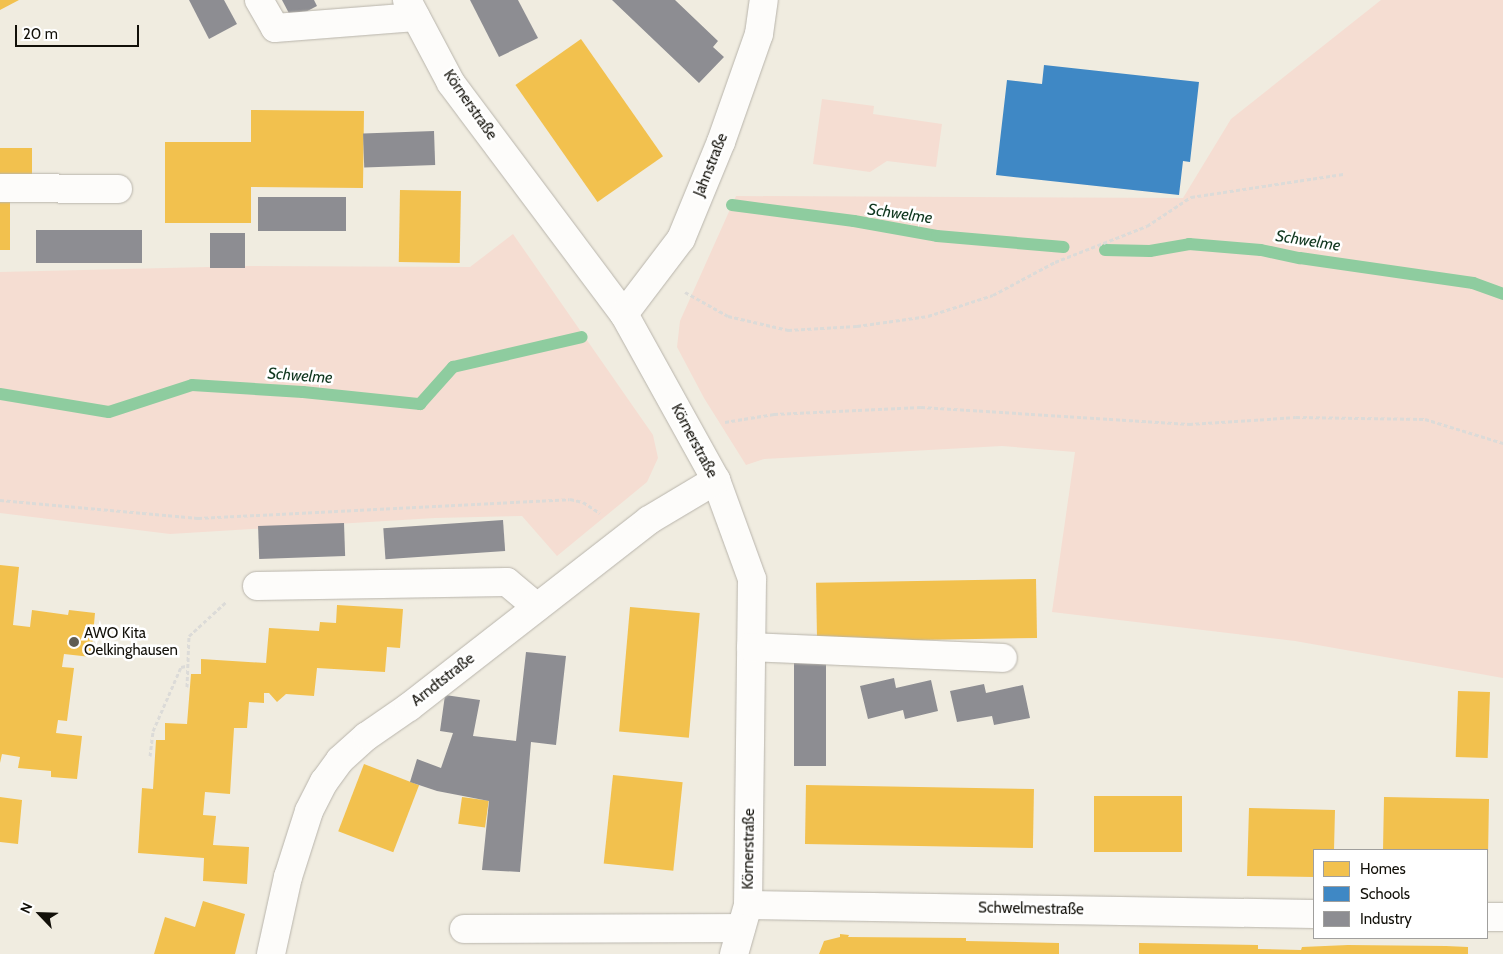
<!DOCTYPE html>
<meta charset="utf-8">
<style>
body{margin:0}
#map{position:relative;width:1503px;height:954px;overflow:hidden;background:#f0ece0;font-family:Cabin,sans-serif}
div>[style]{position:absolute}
.green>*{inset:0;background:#f5ddd2}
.homes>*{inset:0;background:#f2c14e;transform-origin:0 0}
.schools>*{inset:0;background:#3f88c5}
.industry>*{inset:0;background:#8d8d92;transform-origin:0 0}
.stream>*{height:12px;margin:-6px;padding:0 6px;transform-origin:6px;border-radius:6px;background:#8ecc9f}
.path>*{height:3px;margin-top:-1.5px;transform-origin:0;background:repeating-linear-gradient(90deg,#dcdbd8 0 4px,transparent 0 6.5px)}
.roads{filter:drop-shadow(0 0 1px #b8b4ab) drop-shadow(0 0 1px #b8b4ab)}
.minor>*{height:28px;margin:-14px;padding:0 14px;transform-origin:14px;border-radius:14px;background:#fdfcfa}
.dots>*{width:14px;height:14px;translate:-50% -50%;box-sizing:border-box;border:2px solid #fff;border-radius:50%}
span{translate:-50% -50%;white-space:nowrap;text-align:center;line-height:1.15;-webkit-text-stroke:5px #fff;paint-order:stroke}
.street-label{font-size:15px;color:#121009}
.poi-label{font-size:15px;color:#121009}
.left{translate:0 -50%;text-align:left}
.water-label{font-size:16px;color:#113820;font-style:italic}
.legend{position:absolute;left:1313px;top:849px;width:175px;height:90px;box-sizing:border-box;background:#fff;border:1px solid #a09f9d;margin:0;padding:6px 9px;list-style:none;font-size:15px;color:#121009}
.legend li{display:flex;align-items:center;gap:10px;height:25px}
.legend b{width:25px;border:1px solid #a09f9d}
.north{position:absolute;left:15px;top:889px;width:50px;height:50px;-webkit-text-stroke:4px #fff;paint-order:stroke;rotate:294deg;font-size:14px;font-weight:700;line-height:20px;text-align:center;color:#121009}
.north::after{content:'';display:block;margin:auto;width:18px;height:22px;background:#121009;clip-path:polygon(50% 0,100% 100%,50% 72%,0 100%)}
.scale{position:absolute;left:15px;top:25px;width:124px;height:22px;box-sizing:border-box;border:2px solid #121009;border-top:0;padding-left:6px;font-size:15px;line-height:18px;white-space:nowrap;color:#121009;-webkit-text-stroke:4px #fff;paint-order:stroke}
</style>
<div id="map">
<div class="green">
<i style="clip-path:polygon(1381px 0,1503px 0,1503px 678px,1295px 641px,1052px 612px,1075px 452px,1002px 446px,764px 459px,746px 465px,704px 398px,677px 347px,680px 321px,736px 196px,1183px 198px,1231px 119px)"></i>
<i style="clip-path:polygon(822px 99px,874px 106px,873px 114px,942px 124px,936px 167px,887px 161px,870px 172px,813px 164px)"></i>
<i style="clip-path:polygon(513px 234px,653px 435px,658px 458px,647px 482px,557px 556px,522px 516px,435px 518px,170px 534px,0 513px,0 272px,249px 266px,470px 267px)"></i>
</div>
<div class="homes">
<i style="clip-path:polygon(0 0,19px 0,0 10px)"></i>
<i style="left:581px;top:39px;width:143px;height:80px;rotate:55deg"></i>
<i style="clip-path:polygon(251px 110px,364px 111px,363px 188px,251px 187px,251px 223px,165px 223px,165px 142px,251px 142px)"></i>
<i style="left:0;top:148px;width:32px;height:26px"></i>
<i style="left:400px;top:190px;width:61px;height:72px;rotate:1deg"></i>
<i style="left:0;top:194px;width:10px;height:56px"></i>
<i style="clip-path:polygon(0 565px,19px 567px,13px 625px,30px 627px,32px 610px,68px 615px,69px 610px,95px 613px,91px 657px,64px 654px,62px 667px,74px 668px,67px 721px,58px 720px,56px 733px,82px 736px,77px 779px,51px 777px,51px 771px,18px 768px,20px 757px,2px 754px,0 763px)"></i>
<i style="left:1036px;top:579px;width:59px;height:220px;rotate:89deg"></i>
<i style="clip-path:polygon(337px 605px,403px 609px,400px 648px,387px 647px,385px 672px,317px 668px,314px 696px,286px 694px,277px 702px,269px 693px,264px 693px,264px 703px,249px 702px,247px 728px,234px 728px,230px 794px,205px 792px,203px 815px,216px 816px,213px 845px,249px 847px,247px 884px,203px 881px,204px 858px,138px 853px,142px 788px,153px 789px,156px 740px,165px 740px,165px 723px,187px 724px,191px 674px,201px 674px,201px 659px,266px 663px,269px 628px,319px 631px,320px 622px,336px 623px)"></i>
<i style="left:630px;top:607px;width:70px;height:125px;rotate:5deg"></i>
<i style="left:1458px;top:691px;width:32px;height:66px;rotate:2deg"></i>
<i style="left:364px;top:764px;width:59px;height:72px;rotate:21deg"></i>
<i style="left:613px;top:775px;width:70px;height:89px;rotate:6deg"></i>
<i style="left:806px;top:785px;width:228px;height:59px;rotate:1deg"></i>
<i style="left:1094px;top:796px;width:88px;height:56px"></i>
<i style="clip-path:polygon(0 797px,22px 800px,18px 844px,0 842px)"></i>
<i style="left:462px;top:797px;width:27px;height:27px;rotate:8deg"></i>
<i style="clip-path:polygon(1384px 797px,1489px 799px,1488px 856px,1487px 850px,1383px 850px)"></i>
<i style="clip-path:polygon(1249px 808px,1335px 810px,1334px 850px,1314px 850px,1314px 877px,1247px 876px)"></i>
<i style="clip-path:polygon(203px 901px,245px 914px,235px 954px,154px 954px,165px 917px,195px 927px)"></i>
<i style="clip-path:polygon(840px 934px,849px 935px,848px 937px,966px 938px,966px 941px,1059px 943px,1059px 954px,819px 954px,824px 941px,840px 937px)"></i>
<i style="clip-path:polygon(1139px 943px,1258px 945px,1258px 949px,1301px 950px,1302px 947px,1348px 945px,1446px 946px,1468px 947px,1468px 954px,1139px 954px)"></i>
</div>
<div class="schools">
<i style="clip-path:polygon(1044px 65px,1199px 82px,1190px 162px,1183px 161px,1179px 195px,996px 175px,1007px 80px,1042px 84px)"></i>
</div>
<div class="industry">
<i style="clip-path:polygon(189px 0,224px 0,237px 24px,209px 39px)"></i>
<i style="clip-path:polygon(282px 0,314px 0,317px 6px,292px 19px)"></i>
<i style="clip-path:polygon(470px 0,518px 0,538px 38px,499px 57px)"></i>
<i style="clip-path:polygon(612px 0,675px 0,718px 41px,713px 47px,724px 57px,699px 83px)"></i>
<i style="left:434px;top:131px;width:34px;height:71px;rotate:88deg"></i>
<i style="left:346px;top:197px;width:34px;height:88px;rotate:90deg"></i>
<i style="left:142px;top:230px;width:33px;height:106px;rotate:90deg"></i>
<i style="left:210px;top:233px;width:35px;height:35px"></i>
<i style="left:503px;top:520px;width:31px;height:120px;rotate:86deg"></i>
<i style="left:344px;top:523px;width:33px;height:86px;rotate:88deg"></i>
<i style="clip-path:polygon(526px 652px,566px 656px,556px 745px,531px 742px,520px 872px,482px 870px,489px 801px,437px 791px,410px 782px,417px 759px,441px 768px,453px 733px,440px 731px,445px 695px,480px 700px,473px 736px,516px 741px)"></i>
<i style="left:794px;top:663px;width:32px;height:103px"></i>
<i style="clip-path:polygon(894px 678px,896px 688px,931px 680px,938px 711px,905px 719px,903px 710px,868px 719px,860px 686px)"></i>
<i style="clip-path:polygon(984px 684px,986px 693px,1023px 685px,1030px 718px,994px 725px,992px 716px,957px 722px,950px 691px)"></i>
</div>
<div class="stream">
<i style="left:732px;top:205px;width:123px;rotate:7.5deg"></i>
<i style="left:854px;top:221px;width:84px;rotate:10.2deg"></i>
<i style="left:937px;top:236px;width:127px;rotate:5deg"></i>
<i style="left:1105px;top:250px;width:45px;rotate:1.3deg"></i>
<i style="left:1150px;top:251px;width:40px;rotate:-10deg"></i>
<i style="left:1189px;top:244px;width:72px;rotate:4.8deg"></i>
<i style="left:1261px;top:250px;width:40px;rotate:12deg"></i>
<i style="left:1300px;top:258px;width:175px;rotate:8.2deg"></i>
<i style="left:1473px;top:283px;width:32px;rotate:20deg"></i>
<i style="left:0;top:394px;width:110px;rotate:9.4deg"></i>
<i style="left:109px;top:412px;width:87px;rotate:-18deg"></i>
<i style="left:192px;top:385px;width:111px;rotate:3.6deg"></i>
<i style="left:303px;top:392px;width:118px;rotate:5.9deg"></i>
<i style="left:420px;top:404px;width:50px;rotate:-48.3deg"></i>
<i style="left:453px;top:367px;width:132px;rotate:-13.1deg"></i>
</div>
<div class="path">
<i style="left:685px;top:292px;width:49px;rotate:29.2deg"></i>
<i style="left:728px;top:316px;width:62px;rotate:13.1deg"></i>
<i style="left:788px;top:330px;width:69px;rotate:-3.3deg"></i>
<i style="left:857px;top:326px;width:72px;rotate:-8deg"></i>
<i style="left:928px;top:316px;width:68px;rotate:-17.9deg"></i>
<i style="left:993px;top:295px;width:70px;rotate:-28deg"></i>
<i style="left:1055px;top:262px;width:99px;rotate:-21.4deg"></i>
<i style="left:1147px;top:226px;width:53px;rotate:-33.4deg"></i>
<i style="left:1191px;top:197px;width:154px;rotate:-8.6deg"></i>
<i style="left:725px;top:422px;width:50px;rotate:-9.3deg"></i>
<i style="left:774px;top:414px;width:147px;rotate:-2.7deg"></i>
<i style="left:921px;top:407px;width:269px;rotate:3.6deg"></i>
<i style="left:1189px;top:424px;width:107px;rotate:-3.7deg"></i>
<i style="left:1296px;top:417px;width:129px;rotate:0.9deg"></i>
<i style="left:1425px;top:419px;width:82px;rotate:17.1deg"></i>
<i style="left:0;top:500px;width:199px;rotate:5.2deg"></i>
<i style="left:198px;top:518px;width:372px;rotate:-2.9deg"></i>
<i style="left:570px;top:499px;width:13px;rotate:13deg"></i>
<i style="left:583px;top:502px;width:20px;rotate:33deg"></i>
<i style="left:187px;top:687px;width:51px;rotate:-87.8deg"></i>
<i style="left:189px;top:636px;width:50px;rotate:-42.6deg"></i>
<i style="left:150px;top:756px;width:25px;rotate:-83deg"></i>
<i style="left:153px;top:731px;width:70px;rotate:-66.4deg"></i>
<i style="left:181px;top:667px;width:5px;rotate:-11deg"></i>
</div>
<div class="roads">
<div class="minor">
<i style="left:259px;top:0;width:32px;rotate:60deg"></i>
<i style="left:275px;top:28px;width:141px;rotate:-4.5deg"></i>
<i style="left:407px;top:0;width:94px;rotate:62.1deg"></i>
<i style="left:451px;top:83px;width:289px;rotate:53.2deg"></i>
<i style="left:624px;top:314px;width:190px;rotate:61deg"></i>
<i style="left:716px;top:480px;width:105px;rotate:70deg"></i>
<i style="left:752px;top:579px;width:326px;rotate:90.7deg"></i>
<i style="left:748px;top:905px;width:51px;rotate:105.9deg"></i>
<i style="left:0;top:188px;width:118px;rotate:0.5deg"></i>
<i style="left:624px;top:314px;width:94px;rotate:-52.8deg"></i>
<i style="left:681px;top:239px;width:105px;rotate:-67.6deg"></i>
<i style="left:721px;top:142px;width:114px;rotate:-70.6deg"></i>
<i style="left:759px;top:34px;width:34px;rotate:-82deg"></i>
<i style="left:257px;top:586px;width:250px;rotate:-0.9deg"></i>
<i style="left:507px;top:582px;width:39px;rotate:40deg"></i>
<i style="left:751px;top:647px;width:252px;rotate:2.5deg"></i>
<i style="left:748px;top:905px;width:566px;rotate:0.91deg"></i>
<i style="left:1487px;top:917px;width:16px"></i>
<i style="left:464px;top:929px;width:277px;rotate:-0.2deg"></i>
<i style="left:271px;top:954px;width:79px;rotate:-77.6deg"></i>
<i style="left:288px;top:877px;width:69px;rotate:-72.3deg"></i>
<i style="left:309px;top:811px;width:33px;rotate:-63deg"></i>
<i style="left:324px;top:782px;width:27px;rotate:-54deg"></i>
<i style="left:340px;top:760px;width:36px;rotate:-42deg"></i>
<i style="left:367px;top:736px;width:51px;rotate:-34.6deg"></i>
<i style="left:409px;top:707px;width:304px;rotate:-37.9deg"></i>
<i style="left:649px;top:520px;width:78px;rotate:-30.8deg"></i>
</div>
</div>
<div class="dots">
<i style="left:74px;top:642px;background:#605d54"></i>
</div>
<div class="street-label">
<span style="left:470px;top:105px;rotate:55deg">Körnerstraße</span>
<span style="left:711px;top:165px;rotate:-68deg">Jahnstraße</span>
<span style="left:694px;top:441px;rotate:62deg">Körnerstraße</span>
<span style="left:443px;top:680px;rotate:-38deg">Arndtstraße</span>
<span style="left:749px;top:849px;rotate:-89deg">Körnerstraße</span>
<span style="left:1031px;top:909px;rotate:1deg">Schwelmestraße</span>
</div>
<div class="poi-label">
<span class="left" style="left:84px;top:642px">AWO Kita<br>Oelkinghausen</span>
</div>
<div class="water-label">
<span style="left:900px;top:214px;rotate:8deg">Schwelme</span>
<span style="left:1308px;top:241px;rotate:9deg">Schwelme</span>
<span style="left:300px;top:376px;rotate:4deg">Schwelme</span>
</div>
<ul class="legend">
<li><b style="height:14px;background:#f2c14e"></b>Homes</li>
<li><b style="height:14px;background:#3f88c5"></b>Schools</li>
<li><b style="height:14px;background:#8d8d92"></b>Industry</li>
</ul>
<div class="north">N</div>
<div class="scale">20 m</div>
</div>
